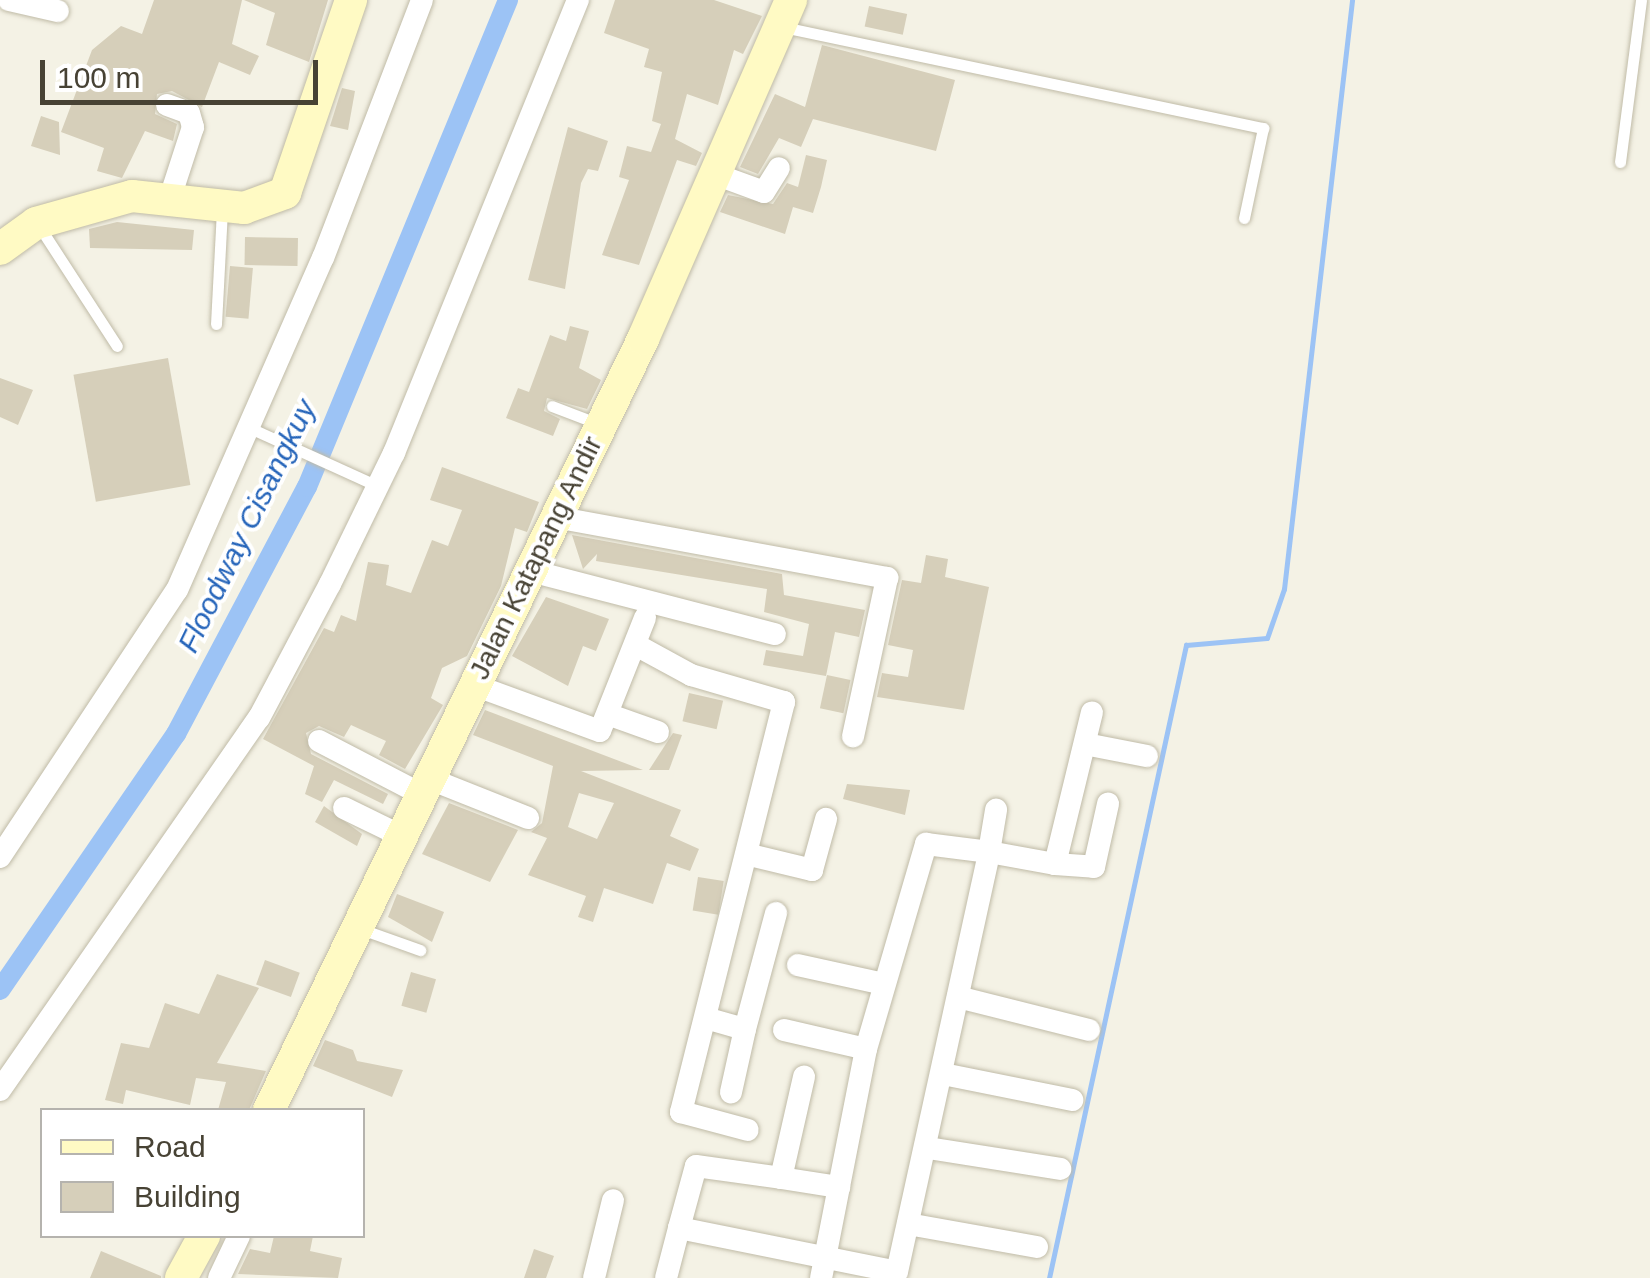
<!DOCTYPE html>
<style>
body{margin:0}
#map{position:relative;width:1650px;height:1278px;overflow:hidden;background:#f4f2e5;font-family:Helvetica,sans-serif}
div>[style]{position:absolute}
.stream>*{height:5px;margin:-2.5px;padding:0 2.5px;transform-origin:2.5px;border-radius:2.5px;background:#9cc3f5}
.canal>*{height:20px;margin:-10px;padding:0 10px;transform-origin:10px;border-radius:10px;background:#9cc3f5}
.building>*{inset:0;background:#d6cfba;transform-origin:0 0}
.roads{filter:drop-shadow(0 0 2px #c0bba7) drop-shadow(0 0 2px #c0bba7)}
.lane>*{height:11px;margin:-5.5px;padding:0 5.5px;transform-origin:5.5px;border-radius:5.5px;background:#fff}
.street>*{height:22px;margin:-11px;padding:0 11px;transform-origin:11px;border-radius:11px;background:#fff}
.secondary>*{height:32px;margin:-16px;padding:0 16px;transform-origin:16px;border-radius:16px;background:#fffac4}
span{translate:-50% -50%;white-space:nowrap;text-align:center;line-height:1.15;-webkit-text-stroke:8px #fff;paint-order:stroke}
.street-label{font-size:28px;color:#474234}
.water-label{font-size:30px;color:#2665ba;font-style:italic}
.legend{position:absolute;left:40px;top:1108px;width:325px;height:130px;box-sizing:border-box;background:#fff;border:2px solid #b5b3ae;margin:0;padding:12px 18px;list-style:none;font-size:30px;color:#474234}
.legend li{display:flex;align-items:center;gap:20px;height:50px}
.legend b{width:50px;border:2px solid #b5b3ae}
.scale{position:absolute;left:40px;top:60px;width:278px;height:45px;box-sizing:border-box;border:5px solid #474234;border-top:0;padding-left:12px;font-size:30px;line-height:35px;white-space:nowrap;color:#474234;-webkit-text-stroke:8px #fff;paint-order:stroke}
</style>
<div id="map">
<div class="stream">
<i style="left:1049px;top:1278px;width:648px;rotate:-77.79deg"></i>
<i style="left:1186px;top:645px;width:81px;rotate:-4.9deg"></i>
<i style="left:1267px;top:638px;width:52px;rotate:-70.9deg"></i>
<i style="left:1284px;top:589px;width:593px;rotate:-83.41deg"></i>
</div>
<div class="canal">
<i style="left:0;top:990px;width:311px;rotate:-55.5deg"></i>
<i style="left:176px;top:734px;width:280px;rotate:-62.1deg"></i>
<i style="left:307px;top:487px;width:527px;rotate:-67.57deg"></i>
</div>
<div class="building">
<i style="clip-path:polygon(154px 0,242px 0,232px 44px,259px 56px,250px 75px,219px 62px,202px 107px,172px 91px,157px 94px,155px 114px,177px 124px,173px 141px,145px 131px,122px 178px,97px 171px,104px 148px,61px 132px,92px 50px,121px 26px,142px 34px)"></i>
<i style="clip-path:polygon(244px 0,328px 0,309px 62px,266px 45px,275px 13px)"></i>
<i style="clip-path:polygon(615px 0,714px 0,762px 16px,743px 54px,734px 50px,718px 105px,687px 94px,675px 139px,702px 153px,696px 166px,677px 160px,639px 265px,602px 255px,629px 180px,619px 177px,627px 146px,651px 152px,661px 124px,652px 121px,662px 72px,644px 67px,649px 49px,604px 33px)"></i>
<i style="left:869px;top:6px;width:39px;height:21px;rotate:12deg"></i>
<i style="clip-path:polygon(822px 45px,955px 80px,936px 151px,813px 119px,801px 147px,779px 138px,758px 174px,740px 167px,775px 94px,805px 107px)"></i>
<i style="clip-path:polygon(342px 88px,355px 91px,348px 130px,330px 126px)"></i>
<i style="clip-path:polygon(41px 116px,59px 122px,60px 155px,31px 146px)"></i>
<i style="clip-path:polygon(568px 127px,608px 141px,598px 171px,588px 169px,581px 183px,565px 289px,528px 280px)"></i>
<i style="clip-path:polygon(806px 155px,827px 160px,821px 187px,813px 213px,793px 207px,785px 234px,720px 212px,728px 195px,773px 204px,787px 183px,798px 187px)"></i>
<i style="clip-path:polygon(117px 222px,194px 230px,192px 250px,90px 248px,89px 229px)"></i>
<i style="left:245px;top:237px;width:53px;height:28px;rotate:1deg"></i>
<i style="left:230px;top:266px;width:23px;height:51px;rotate:5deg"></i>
<i style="clip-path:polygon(570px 326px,589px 331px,579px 368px,601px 380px,587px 409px,547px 398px,544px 411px,560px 419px,553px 436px,506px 418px,518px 388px,529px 392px,550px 335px,566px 341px)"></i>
<i style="left:168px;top:358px;width:129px;height:96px;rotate:80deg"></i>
<i style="clip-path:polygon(0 378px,33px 390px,18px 425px,0 417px)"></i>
<i style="clip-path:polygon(442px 467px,539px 502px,527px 532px,515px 528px,501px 586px,467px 656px,442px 668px,431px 698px,443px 705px,405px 769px,379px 755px,386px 741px,351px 725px,344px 737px,319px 726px,306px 733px,311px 754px,388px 794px,383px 804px,334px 780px,322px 802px,305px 794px,314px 766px,263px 739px,324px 628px,334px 632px,341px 615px,356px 621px,368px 562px,389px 565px,386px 585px,411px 593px,432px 540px,448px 546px,462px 510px,430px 500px)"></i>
<i style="clip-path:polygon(572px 535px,782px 574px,784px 595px,865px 610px,859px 637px,835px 632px,826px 676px,763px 665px,766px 650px,803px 656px,809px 624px,764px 612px,767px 589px,596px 561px,597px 554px,583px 569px)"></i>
<i style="clip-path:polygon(926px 555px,948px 559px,945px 577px,989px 587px,964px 710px,877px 697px,882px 673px,908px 677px,913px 650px,888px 645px,902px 580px,921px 583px)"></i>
<i style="clip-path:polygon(546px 597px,609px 619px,596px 651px,583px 646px,568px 686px,512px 656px)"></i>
<i style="left:827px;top:675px;width:24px;height:34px;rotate:12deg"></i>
<i style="left:689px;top:693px;width:35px;height:29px;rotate:13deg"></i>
<i style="clip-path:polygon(evenodd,485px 710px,643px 770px,581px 771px,681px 810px,670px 836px,699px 849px,690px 871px,667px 863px,653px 904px,604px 888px,593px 922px,578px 917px,586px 896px,528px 875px,547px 838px,531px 832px,542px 823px,553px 766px,473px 735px,485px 710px,579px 793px,614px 803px,597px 839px,568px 827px,579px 793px)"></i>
<i style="clip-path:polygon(673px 733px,682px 735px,669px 770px,649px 770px)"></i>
<i style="clip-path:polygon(847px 784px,910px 790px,905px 815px,843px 799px)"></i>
<i style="clip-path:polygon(449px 803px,518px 830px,490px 882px,422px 854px)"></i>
<i style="clip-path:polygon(324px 806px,362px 834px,357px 846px,315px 822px)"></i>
<i style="left:698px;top:877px;width:26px;height:34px;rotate:9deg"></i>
<i style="clip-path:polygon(397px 894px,444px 912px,432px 942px,388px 917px)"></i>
<i style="left:265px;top:960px;width:37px;height:26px;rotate:20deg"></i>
<i style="left:411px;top:972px;width:26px;height:35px;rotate:16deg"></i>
<i style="clip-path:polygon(217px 974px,259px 988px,217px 1063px,266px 1071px,249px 1110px,218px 1110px,226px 1082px,196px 1078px,190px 1105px,126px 1090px,123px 1104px,105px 1100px,121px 1043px,149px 1048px,165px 1003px,199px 1014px)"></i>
<i style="clip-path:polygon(325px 1040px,353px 1050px,357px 1061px,403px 1070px,392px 1097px,313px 1066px)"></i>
<i style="clip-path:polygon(274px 1236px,313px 1236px,310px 1251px,342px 1258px,338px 1278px,238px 1274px,250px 1249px,270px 1253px)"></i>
<i style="clip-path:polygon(534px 1249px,554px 1256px,546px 1278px,524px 1278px)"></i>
<i style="clip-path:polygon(101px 1251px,161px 1276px,161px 1278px,90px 1278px)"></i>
</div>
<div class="roads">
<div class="lane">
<i style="left:783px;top:27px;width:491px;rotate:11.9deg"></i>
<i style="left:1263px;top:128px;width:92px;rotate:101.9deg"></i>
<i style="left:1620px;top:162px;width:163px;rotate:-82.6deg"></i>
<i style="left:39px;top:226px;width:143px;rotate:57deg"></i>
<i style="left:216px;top:324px;width:115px;rotate:-87deg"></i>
<i style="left:552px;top:406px;width:50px;rotate:21deg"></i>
<i style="left:250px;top:428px;width:140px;rotate:24.5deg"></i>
<i style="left:361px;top:929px;width:63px;rotate:19.6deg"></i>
</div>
<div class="street">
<i style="left:9px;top:0;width:50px;rotate:12.7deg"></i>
<i style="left:167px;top:105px;width:23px;rotate:20deg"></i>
<i style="left:189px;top:113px;width:15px;rotate:74deg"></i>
<i style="left:193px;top:127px;width:78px;rotate:108deg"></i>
<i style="left:712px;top:173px;width:55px;rotate:20.1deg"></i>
<i style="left:764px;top:192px;width:28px;rotate:-58deg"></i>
<i style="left:555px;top:517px;width:338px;rotate:10.4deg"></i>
<i style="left:887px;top:578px;width:162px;rotate:102.1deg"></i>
<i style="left:527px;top:570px;width:256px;rotate:14.5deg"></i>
<i style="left:636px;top:645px;width:63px;rotate:28.6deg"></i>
<i style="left:691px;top:675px;width:97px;rotate:16.2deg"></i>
<i style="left:784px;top:702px;width:423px;rotate:104.1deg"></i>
<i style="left:681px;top:1112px;width:69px;rotate:15deg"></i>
<i style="left:474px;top:685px;width:134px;rotate:20.1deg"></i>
<i style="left:600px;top:731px;width:122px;rotate:-68.3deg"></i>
<i style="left:610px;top:715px;width:51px;rotate:19.5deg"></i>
<i style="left:319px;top:741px;width:110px;rotate:27.5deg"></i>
<i style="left:1085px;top:744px;width:63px;rotate:11deg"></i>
<i style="left:425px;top:777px;width:111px;rotate:21.7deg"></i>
<i style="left:344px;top:808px;width:59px;rotate:26.1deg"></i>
<i style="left:750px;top:855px;width:64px;rotate:13.6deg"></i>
<i style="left:812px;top:870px;width:53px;rotate:-74.6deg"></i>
<i style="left:0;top:857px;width:320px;rotate:-56.5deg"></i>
<i style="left:177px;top:590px;width:363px;rotate:-66.3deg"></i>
<i style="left:323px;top:258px;width:276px;rotate:-69deg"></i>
<i style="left:1055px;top:864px;width:39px;rotate:4deg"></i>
<i style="left:1094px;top:867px;width:65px;rotate:-77.5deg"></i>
<i style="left:798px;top:965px;width:84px;rotate:12.4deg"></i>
<i style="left:958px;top:997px;width:135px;rotate:14.1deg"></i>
<i style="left:709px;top:1019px;width:37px;rotate:16deg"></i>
<i style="left:745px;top:1029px;width:65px;rotate:102.5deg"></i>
<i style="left:745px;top:1029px;width:120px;rotate:-75deg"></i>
<i style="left:784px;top:1030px;width:84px;rotate:13deg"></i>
<i style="left:866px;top:1049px;width:233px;rotate:101.1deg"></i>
<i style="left:866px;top:1049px;width:214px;rotate:-73.7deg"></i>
<i style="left:926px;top:844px;width:64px;rotate:7.2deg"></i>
<i style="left:989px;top:852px;width:43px;rotate:-80.5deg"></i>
<i style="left:943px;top:1074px;width:132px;rotate:11.4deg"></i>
<i style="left:0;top:1090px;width:453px;rotate:-55.2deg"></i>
<i style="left:259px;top:718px;width:152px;rotate:-62.1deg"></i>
<i style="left:330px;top:584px;width:146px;rotate:-64deg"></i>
<i style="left:394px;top:453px;width:489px;rotate:-67.9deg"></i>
<i style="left:928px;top:1148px;width:134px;rotate:9deg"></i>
<i style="left:781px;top:1178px;width:59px;rotate:8.8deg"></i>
<i style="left:908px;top:1224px;width:131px;rotate:10.1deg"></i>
<i style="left:679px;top:1228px;width:64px;rotate:-74.7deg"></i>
<i style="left:696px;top:1166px;width:86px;rotate:8deg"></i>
<i style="left:781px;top:1178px;width:104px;rotate:-77.2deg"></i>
<i style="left:219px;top:1278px;width:47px;rotate:-64.5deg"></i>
<i style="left:594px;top:1278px;width:80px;rotate:-76.3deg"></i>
<i style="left:666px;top:1278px;width:52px;rotate:-75.4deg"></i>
<i style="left:679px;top:1228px;width:222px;rotate:11.4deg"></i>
<i style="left:897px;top:1272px;width:430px;rotate:-77.6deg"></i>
<i style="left:989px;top:852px;width:67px;rotate:10.3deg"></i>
<i style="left:1055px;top:864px;width:156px;rotate:-76.3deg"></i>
</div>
<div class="secondary">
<i style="left:0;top:249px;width:44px;rotate:-35.8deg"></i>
<i style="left:36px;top:223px;width:100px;rotate:-15.7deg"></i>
<i style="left:132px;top:196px;width:113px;rotate:6.1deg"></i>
<i style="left:244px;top:208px;width:44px;rotate:-20.1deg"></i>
<i style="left:285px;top:193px;width:204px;rotate:-71.1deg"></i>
<i style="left:269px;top:1110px;width:857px;rotate:-64.12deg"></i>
<i style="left:643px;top:339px;width:370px;rotate:-66.4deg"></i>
<i style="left:181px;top:1278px;width:48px;rotate:-61.3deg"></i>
</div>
</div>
<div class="street-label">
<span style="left:536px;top:558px;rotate:-64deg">Jalan Katapang Andir</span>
</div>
<div class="water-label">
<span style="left:247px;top:526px;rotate:-64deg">Floodway Cisangkuy</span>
</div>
<ul class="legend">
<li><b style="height:12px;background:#fffac4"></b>Road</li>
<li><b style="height:28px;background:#d6cfba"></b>Building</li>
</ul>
<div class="scale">100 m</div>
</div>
